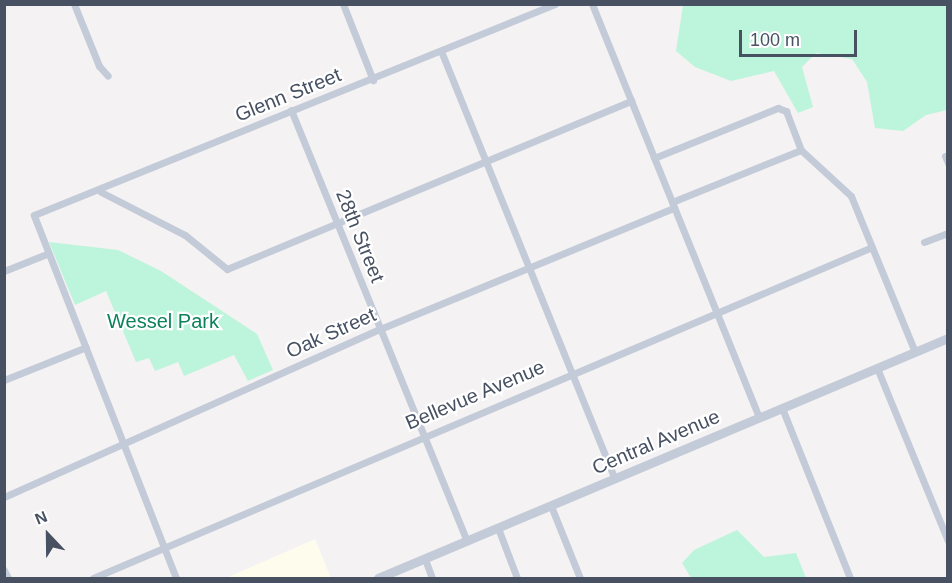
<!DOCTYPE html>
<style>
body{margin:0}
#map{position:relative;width:952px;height:583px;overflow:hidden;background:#f4f2f2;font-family:Arial,sans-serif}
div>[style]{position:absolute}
.commercial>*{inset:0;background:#fefcec}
.green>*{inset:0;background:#bdf5dc}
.minor>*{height:7px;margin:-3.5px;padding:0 3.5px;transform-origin:3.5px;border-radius:3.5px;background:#c4cbd8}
.tertiary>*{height:9px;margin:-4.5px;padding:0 4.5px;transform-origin:4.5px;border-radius:4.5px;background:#c4cbd8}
span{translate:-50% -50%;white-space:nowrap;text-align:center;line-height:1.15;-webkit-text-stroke:4.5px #fff;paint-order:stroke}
.street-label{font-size:20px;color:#475162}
.park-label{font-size:20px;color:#0c825b}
.frame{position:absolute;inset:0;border:6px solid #475162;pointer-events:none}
.north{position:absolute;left:18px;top:505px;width:60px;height:60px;-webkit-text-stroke:4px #fff;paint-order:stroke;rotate:338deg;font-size:16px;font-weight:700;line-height:24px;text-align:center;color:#475162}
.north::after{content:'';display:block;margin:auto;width:21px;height:27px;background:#475162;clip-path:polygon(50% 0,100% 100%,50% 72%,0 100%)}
.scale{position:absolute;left:739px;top:30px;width:118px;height:27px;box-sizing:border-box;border:3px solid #475162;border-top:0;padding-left:8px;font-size:18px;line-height:21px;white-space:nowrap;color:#475162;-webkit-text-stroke:4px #fff;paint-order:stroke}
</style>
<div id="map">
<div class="commercial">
<i style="clip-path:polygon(315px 539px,331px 578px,226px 578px)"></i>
</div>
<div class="green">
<i style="clip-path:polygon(683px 5px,947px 5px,947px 110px,926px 115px,903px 131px,875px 128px,867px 82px,852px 59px,816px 53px,802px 67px,813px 107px,798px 113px,774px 71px,731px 81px,695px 67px,676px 51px)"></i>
<i style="clip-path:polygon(49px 242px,118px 250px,161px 271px,257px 334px,273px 370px,248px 381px,234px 355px,184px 376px,178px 362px,155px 371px,149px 358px,136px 362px,106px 291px,75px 305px)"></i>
<i style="clip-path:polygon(737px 530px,764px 557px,796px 553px,806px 578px,691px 578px,682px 563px,694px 550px)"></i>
</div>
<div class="minor">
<i style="left:74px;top:4px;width:67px;rotate:68deg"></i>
<i style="left:99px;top:66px;width:13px;rotate:48deg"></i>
<i style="left:343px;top:4px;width:82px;rotate:68.5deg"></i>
<i style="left:592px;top:4px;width:446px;rotate:68deg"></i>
<i style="left:441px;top:51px;width:462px;rotate:67.9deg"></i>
<i style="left:291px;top:110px;width:466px;rotate:67.8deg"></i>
<i style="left:801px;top:150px;width:68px;rotate:42.6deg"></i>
<i style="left:851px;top:196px;width:169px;rotate:67.7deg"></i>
<i style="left:945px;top:156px;width:8px;rotate:67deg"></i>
<i style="left:654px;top:158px;width:134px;rotate:-22deg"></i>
<i style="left:778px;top:108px;width:9px;rotate:21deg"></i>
<i style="left:786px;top:111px;width:42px;rotate:69deg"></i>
<i style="left:101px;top:192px;width:94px;rotate:27.1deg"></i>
<i style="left:185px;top:235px;width:54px;rotate:39deg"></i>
<i style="left:227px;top:269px;width:438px;rotate:-22.6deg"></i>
<i style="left:672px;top:202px;width:139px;rotate:-22deg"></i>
<i style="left:924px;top:242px;width:26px;rotate:-21deg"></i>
<i style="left:4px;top:271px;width:48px;rotate:-21.8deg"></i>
<i style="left:877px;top:368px;width:187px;rotate:67.7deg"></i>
<i style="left:4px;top:380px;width:88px;rotate:-21.9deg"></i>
<i style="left:782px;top:408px;width:183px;rotate:68.2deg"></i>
<i style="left:4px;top:497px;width:412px;rotate:-24.1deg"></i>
<i style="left:380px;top:329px;width:318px;rotate:-22.4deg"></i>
<i style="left:551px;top:506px;width:78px;rotate:68.1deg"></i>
<i style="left:498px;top:528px;width:53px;rotate:69.2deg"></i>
<i style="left:425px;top:559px;width:20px;rotate:70deg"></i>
<i style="left:4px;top:570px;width:9px;rotate:63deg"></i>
<i style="left:93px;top:578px;width:846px;rotate:-23.02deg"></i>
<i style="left:176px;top:578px;width:390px;rotate:-111.4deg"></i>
<i style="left:34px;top:215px;width:562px;rotate:-22.05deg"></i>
</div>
<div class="tertiary">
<i style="left:378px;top:578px;width:618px;rotate:-22.83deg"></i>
</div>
<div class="street-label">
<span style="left:288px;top:95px;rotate:-22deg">Glenn Street</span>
<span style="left:360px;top:236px;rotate:68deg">28th Street</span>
<span style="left:331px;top:333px;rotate:-24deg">Oak Street</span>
<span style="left:475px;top:395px;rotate:-23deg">Bellevue Avenue</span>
<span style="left:656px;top:442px;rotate:-23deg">Central Avenue</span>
</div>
<div class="park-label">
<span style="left:163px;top:321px">Wessel Park</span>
</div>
<div class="frame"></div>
<div class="north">N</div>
<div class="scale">100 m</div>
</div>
